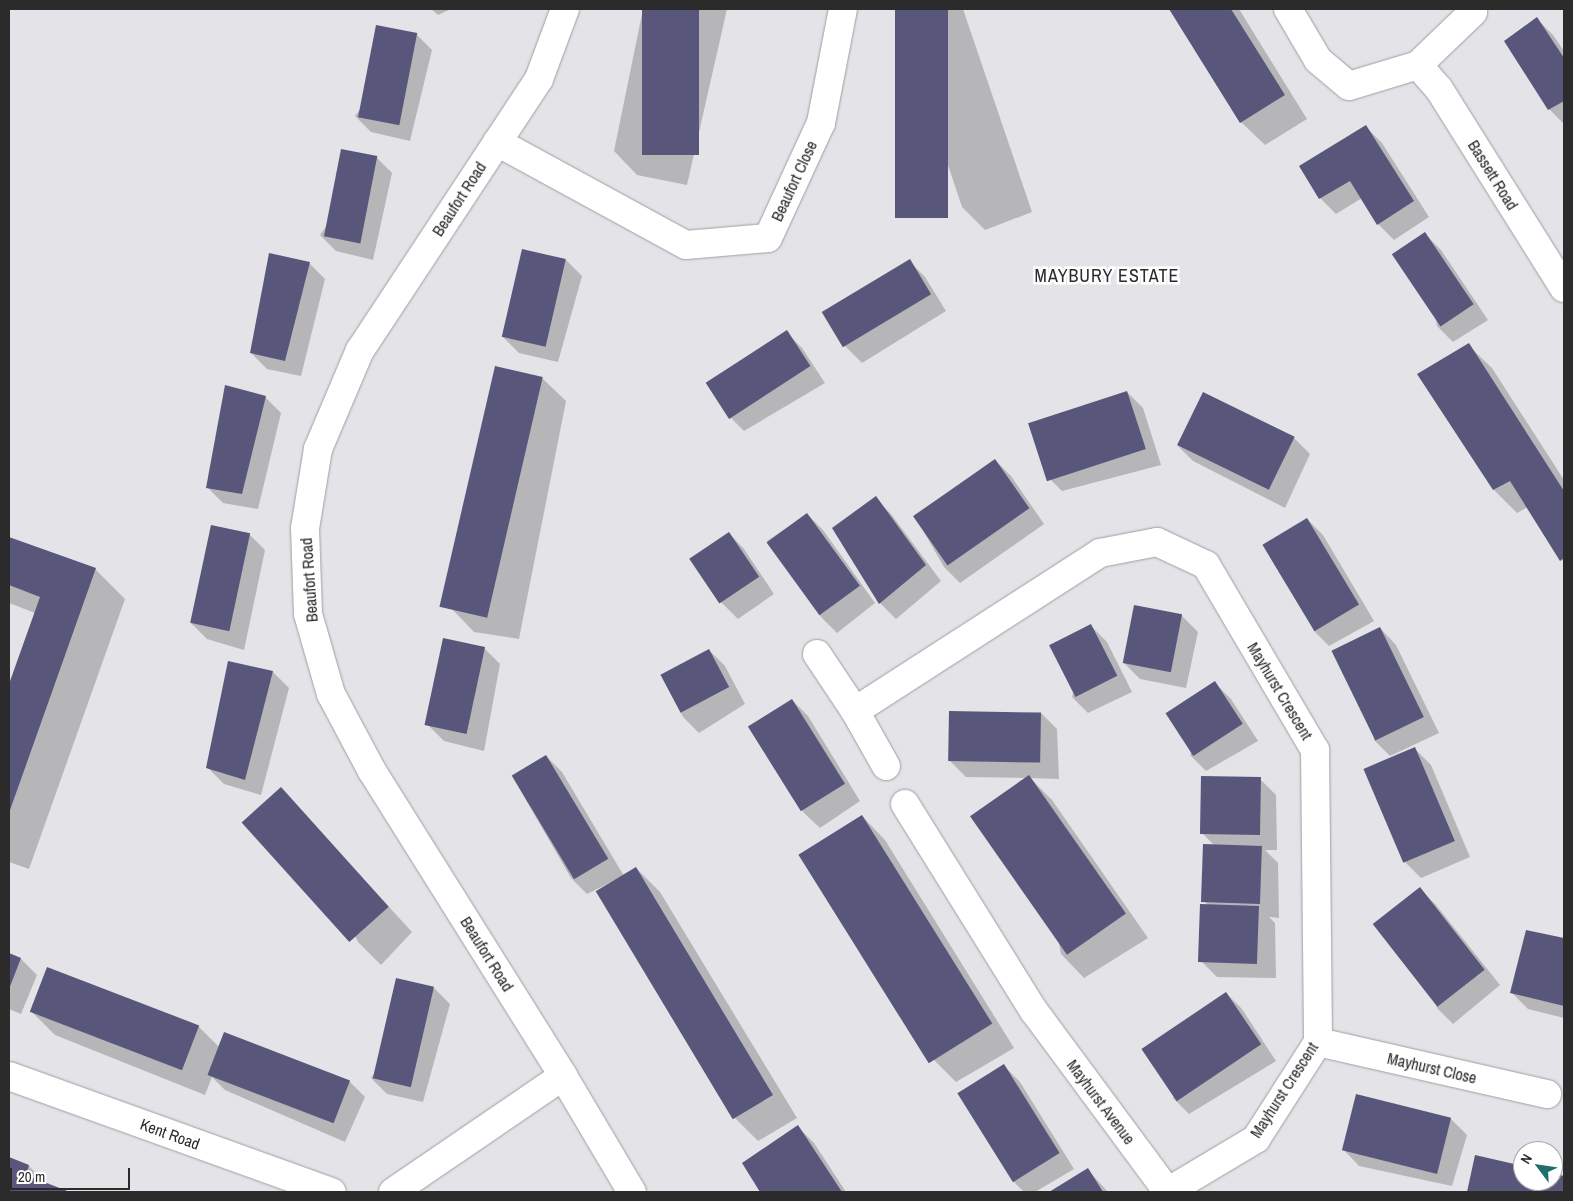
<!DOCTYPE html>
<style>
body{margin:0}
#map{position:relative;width:1573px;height:1201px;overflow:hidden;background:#e4e3e7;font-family:"Archivo Narrow",sans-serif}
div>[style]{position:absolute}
.shadow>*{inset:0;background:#0003}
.building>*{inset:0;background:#58577b;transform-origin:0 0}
.roads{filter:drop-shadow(0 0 1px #a09ea2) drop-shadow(0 0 1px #a09ea2)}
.minor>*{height:28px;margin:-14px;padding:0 14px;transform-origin:14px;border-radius:14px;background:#fff}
span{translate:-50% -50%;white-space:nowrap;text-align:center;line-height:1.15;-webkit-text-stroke:5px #fff;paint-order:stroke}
.street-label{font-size:16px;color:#2b2b2c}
.neighbourhood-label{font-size:18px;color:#2b2b2c;letter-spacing:1px}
.frame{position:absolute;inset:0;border:10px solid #2b2b2c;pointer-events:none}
.north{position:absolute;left:1513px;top:1141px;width:50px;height:50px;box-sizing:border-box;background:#fff;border:1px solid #aaaaab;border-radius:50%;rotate:301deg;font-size:14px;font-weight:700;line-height:20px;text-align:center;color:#2b2b2c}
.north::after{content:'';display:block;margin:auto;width:18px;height:22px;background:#216d70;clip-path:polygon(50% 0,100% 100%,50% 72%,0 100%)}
.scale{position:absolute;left:10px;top:1168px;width:120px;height:22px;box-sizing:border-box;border:2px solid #2b2b2c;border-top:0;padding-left:6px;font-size:15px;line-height:18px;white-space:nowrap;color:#2b2b2c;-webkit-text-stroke:4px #fff;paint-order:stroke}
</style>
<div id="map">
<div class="shadow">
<i style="clip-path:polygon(431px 9px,451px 9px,438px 15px)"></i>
<i style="clip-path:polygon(643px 9px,727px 9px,687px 185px,637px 175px,614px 151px)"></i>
<i style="clip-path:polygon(896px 9px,963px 9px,1032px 212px,985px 230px,962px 207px)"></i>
<i style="clip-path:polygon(1170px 9px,1239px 9px,1307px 119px,1265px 145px,1241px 122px)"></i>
<i style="clip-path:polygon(1537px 19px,1553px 35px,1564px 51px,1564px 124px,1549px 109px,1506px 41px)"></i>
<i style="clip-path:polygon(416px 34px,432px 50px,410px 141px,371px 132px,355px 116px)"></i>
<i style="clip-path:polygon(1366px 127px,1382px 143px,1429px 217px,1394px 240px,1378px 224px,1362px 198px,1336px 214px,1320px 198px)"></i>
<i style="clip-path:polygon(376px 157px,392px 173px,373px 260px,336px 251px,320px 235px)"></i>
<i style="clip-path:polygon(1425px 234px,1441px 250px,1488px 320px,1453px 342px,1437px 326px)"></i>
<i style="clip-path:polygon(566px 260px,582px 276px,558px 362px,519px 353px,503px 337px)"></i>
<i style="clip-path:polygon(909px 261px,925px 277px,946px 311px,862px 363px,846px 347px,825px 316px)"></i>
<i style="clip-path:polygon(309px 263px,325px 279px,301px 376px,267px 369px,251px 353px)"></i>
<i style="clip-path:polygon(786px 332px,802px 348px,825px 383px,744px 431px,728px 415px)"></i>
<i style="clip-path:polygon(1468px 345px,1492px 368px,1564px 480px,1564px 563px,1528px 507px,1517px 513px,1494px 490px,1419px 374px)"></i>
<i style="clip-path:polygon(542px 378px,566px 401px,519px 639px,474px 632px,451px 608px)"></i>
<i style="clip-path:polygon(1127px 392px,1143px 408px,1161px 465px,1062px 491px,1046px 475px)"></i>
<i style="clip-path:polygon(265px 397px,281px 413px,258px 509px,223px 503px,207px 487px)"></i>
<i style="clip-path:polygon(1294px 438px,1310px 454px,1285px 508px,1193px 461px,1177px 445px)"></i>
<i style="clip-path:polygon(995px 460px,1011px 476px,1044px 524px,960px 583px,944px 567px,914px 515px)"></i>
<i style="clip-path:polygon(875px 498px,891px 514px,941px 581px,896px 619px,880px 603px,833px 528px)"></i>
<i style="clip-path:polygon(807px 514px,823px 530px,875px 603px,837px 633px,821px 617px,767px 541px)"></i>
<i style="clip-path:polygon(1307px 519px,1323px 535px,1374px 621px,1329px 646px,1313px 630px)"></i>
<i style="clip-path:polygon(729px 533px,744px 549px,774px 594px,738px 619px,722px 603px,691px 559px)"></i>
<i style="clip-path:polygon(249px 534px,265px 550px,244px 650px,207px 639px,191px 623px)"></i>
<i style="clip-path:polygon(9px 538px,95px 569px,125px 599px,29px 869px,9px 862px,9px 687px,35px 613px,9px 603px)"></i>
<i style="clip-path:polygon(1135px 606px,1182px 616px,1198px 632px,1186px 688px,1140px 679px,1124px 663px)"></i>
<i style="clip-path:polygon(1091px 626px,1107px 642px,1132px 692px,1088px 713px,1072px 697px)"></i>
<i style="clip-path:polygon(1380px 628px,1396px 645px,1439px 733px,1390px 756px,1374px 740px)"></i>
<i style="clip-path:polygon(484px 648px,500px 664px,484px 751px,444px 741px,428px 725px)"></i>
<i style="clip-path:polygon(709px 650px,725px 666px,745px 704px,699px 733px,683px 717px,662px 677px)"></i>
<i style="clip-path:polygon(273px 672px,289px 688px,261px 795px,224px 784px,208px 768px)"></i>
<i style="clip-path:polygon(1215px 683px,1231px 699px,1258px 741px,1206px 771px,1190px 755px)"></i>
<i style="clip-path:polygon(792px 700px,808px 716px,860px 801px,820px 828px,804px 813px,750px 727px)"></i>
<i style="clip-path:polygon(1041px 713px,1057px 729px,1059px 779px,1030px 778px,1052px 800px,1148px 938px,1084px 978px,1061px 954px,1027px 778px,966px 777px,950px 761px)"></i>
<i style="clip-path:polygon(1415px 749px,1431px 765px,1470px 857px,1421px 878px,1405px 862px,1365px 771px)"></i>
<i style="clip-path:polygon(546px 756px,562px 772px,624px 876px,636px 868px,660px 892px,797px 1118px,758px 1141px,734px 1117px,615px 880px,587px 894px,571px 878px,512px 776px)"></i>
<i style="clip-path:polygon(1260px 779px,1276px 795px,1277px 850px,1265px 850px,1278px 863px,1279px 918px,1269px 917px,1275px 923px,1276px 978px,1217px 977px,1201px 961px,1209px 906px,1204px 901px,1215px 846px,1202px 833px)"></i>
<i style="clip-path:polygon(281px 789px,412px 932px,381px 965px,358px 942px)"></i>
<i style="clip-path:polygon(862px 816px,885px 840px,1014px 1048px,956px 1082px,932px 1058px,803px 858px)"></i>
<i style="clip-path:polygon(1420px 889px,1436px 905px,1500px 985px,1453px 1024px,1437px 1008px)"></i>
<i style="clip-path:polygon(1527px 931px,1564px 940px,1564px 1018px,1528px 1009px,1512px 993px)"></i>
<i style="clip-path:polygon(9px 954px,21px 959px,37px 975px,21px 1014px,9px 1009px)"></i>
<i style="clip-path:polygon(434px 988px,450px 1004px,423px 1102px,387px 1094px,371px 1078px)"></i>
<i style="clip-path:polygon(1226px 993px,1242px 1009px,1276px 1061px,1189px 1114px,1173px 1098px)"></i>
<i style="clip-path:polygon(31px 1011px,198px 1026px,219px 1047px,349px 1081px,365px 1097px,345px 1142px,225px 1090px,212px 1077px,205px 1095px,55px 1035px)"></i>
<i style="clip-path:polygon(1004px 1066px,1020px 1082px,1074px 1169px,1035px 1192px,1024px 1192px,1012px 1180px)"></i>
<i style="clip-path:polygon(1451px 1119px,1467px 1135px,1452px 1186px,1359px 1166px,1343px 1149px)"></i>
<i style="clip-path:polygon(798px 1127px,814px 1143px,846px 1192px,762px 1192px,744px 1164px)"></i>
<i style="clip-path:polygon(1476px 1157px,1523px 1168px,1523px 1181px,1553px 1181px,1553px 1175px,1564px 1177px,1564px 1192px,1468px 1192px)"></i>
<i style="clip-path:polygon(9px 1159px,29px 1166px,47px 1185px,66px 1192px,9px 1192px)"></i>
<i style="clip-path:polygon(1088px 1170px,1108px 1192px,1051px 1192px)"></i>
</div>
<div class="building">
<i style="left:642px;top:9px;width:57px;height:146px"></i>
<i style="left:895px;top:9px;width:53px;height:209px"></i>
<i style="clip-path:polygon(1169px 9px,1231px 9px,1285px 95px,1240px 123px)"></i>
<i style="clip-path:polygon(1537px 17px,1564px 58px,1564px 101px,1548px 110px,1504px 41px)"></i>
<i style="left:376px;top:25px;width:42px;height:94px;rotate:11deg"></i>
<i style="clip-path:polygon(1366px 125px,1414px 201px,1377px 225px,1350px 181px,1319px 199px,1299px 166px)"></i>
<i style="left:341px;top:149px;width:37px;height:89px;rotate:11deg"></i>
<i style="left:1425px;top:232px;width:87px;height:40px;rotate:56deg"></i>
<i style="left:522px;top:249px;width:45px;height:90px;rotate:13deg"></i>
<i style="clip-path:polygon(269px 253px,310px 262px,285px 361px,250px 353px)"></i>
<i style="left:910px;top:259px;width:41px;height:103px;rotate:59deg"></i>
<i style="left:787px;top:330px;width:43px;height:97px;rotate:57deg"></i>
<i style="clip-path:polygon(1469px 343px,1564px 491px,1564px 558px,1560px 561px,1510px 481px,1493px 490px,1417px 374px)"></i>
<i style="left:495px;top:366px;width:49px;height:247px;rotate:13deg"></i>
<i style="clip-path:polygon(225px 385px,266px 396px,242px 494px,206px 488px)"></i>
<i style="left:1127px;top:391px;width:61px;height:104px;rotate:72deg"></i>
<i style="left:1203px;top:392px;width:102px;height:59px;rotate:26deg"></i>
<i style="left:995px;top:459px;width:60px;height:100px;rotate:55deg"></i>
<i style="clip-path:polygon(876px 496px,926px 565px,879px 604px,832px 528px)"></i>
<i style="left:807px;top:513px;width:90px;height:50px;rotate:54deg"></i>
<i style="left:1307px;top:518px;width:101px;height:52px;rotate:59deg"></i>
<i style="left:211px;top:525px;width:40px;height:100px;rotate:12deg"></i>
<i style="left:729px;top:532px;width:54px;height:48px;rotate:56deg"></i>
<i style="clip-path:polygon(9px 537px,96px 568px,9px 813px,9px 684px,40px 597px,9px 585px)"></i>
<i style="left:1134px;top:605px;width:49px;height:59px;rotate:11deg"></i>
<i style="left:1091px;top:624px;width:58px;height:47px;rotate:63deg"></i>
<i style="left:1380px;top:627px;width:100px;height:54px;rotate:64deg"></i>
<i style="left:443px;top:638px;width:43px;height:89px;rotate:12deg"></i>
<i style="left:709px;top:649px;width:43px;height:55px;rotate:62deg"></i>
<i style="clip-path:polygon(228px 661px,273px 671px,245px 780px,206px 768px)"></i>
<i style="left:1215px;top:681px;width:51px;height:59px;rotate:57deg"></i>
<i style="left:792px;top:699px;width:100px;height:52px;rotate:58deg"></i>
<i style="left:949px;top:711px;width:92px;height:50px;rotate:1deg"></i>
<i style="left:1415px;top:747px;width:102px;height:56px;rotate:67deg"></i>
<i style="left:546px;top:755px;width:121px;height:40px;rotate:59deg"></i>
<i style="left:1029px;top:775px;width:169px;height:72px;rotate:55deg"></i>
<i style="left:1201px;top:776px;width:60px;height:58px;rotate:1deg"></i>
<i style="left:281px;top:787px;width:161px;height:53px;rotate:48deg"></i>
<i style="left:862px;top:815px;width:246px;height:75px;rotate:58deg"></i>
<i style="left:1203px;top:844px;width:59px;height:58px;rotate:2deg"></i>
<i style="left:636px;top:867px;width:266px;height:47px;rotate:59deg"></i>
<i style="left:1420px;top:887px;width:105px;height:60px;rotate:52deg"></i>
<i style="left:1200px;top:904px;width:59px;height:58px;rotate:2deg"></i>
<i style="clip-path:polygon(1526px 930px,1564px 938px,1564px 1006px,1510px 993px)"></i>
<i style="clip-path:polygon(9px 953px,21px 958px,9px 989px)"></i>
<i style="left:47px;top:967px;width:163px;height:48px;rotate:21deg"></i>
<i style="left:396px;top:978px;width:39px;height:103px;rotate:13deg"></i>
<i style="left:1226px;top:992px;width:63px;height:102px;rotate:56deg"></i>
<i style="left:224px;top:1032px;width:135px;height:46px;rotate:21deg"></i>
<i style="left:1004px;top:1064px;width:105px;height:55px;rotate:58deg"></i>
<i style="left:1356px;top:1094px;width:98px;height:58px;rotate:14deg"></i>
<i style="clip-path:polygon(798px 1125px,842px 1192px,760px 1192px,742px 1163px)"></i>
<i style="clip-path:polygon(1475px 1155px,1523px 1166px,1523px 1181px,1553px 1181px,1553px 1173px,1564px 1176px,1564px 1192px,1467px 1192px)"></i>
<i style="clip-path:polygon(9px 1157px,29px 1165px,26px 1175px,70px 1192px,9px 1192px)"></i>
<i style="clip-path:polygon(1088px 1168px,1103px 1192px,1049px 1192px)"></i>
</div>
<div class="roads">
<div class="minor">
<i style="left:565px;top:9px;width:75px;rotate:110.4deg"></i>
<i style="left:539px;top:79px;width:325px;rotate:123.4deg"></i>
<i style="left:360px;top:350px;width:108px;rotate:113deg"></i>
<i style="left:318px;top:449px;width:80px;rotate:99.3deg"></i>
<i style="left:305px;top:528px;width:86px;rotate:88deg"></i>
<i style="left:308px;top:614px;width:83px;rotate:74deg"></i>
<i style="left:331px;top:694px;width:87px;rotate:62deg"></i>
<i style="left:372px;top:771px;width:360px;rotate:57.9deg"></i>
<i style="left:563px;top:1076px;width:135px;rotate:59.3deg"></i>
<i style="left:1288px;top:9px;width:59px;rotate:59.5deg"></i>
<i style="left:1318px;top:60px;width:40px;rotate:40deg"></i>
<i style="left:1349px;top:86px;width:72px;rotate:-16.9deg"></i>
<i style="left:1418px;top:65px;width:76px;rotate:-43.9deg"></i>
<i style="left:1473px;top:12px;width:3px;rotate:-90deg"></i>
<i style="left:1418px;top:65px;width:32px;rotate:49deg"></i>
<i style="left:1439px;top:89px;width:235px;rotate:57.9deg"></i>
<i style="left:497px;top:142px;width:215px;rotate:28.6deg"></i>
<i style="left:686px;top:245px;width:82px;rotate:-4.9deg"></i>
<i style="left:768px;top:238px;width:127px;rotate:-65.3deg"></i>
<i style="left:821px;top:123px;width:116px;rotate:-79.1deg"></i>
<i style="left:817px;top:654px;width:69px;rotate:56.3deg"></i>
<i style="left:886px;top:766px;width:63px;rotate:-119.4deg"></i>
<i style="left:855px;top:711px;width:292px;rotate:-32.8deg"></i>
<i style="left:1100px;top:553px;width:58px;rotate:-10.9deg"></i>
<i style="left:1157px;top:542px;width:54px;rotate:25.1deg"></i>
<i style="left:1206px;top:565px;width:215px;rotate:59.5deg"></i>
<i style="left:1315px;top:750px;width:292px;rotate:89.4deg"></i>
<i style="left:1318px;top:1042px;width:115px;rotate:122.6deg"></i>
<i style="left:1256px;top:1139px;width:104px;rotate:149.2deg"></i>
<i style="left:905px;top:804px;width:244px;rotate:58.1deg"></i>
<i style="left:1034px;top:1011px;width:225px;rotate:53.5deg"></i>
<i style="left:1318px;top:1042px;width:235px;rotate:12.8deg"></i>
<i style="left:9px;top:1076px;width:343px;rotate:19.8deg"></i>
<i style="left:393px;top:1192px;width:206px;rotate:-34.3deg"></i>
</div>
</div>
<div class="street-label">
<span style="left:1493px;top:175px;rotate:58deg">Bassett Road</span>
<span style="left:794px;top:181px;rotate:-65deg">Beaufort Close</span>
<span style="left:459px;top:199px;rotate:-57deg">Beaufort Road</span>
<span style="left:309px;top:580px;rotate:-94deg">Beaufort Road</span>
<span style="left:1280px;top:691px;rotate:59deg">Mayhurst Crescent</span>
<span style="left:487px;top:954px;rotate:58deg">Beaufort Road</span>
<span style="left:1432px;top:1068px;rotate:13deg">Mayhurst Close</span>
<span style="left:1284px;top:1090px;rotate:-57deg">Mayhurst Crescent</span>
<span style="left:1101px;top:1102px;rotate:53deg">Mayhurst Avenue</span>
<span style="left:170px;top:1134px;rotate:20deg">Kent Road</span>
</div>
<div class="neighbourhood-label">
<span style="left:1107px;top:276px">MAYBURY ESTATE</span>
</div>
<div class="frame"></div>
<div class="north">N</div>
<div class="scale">20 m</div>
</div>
